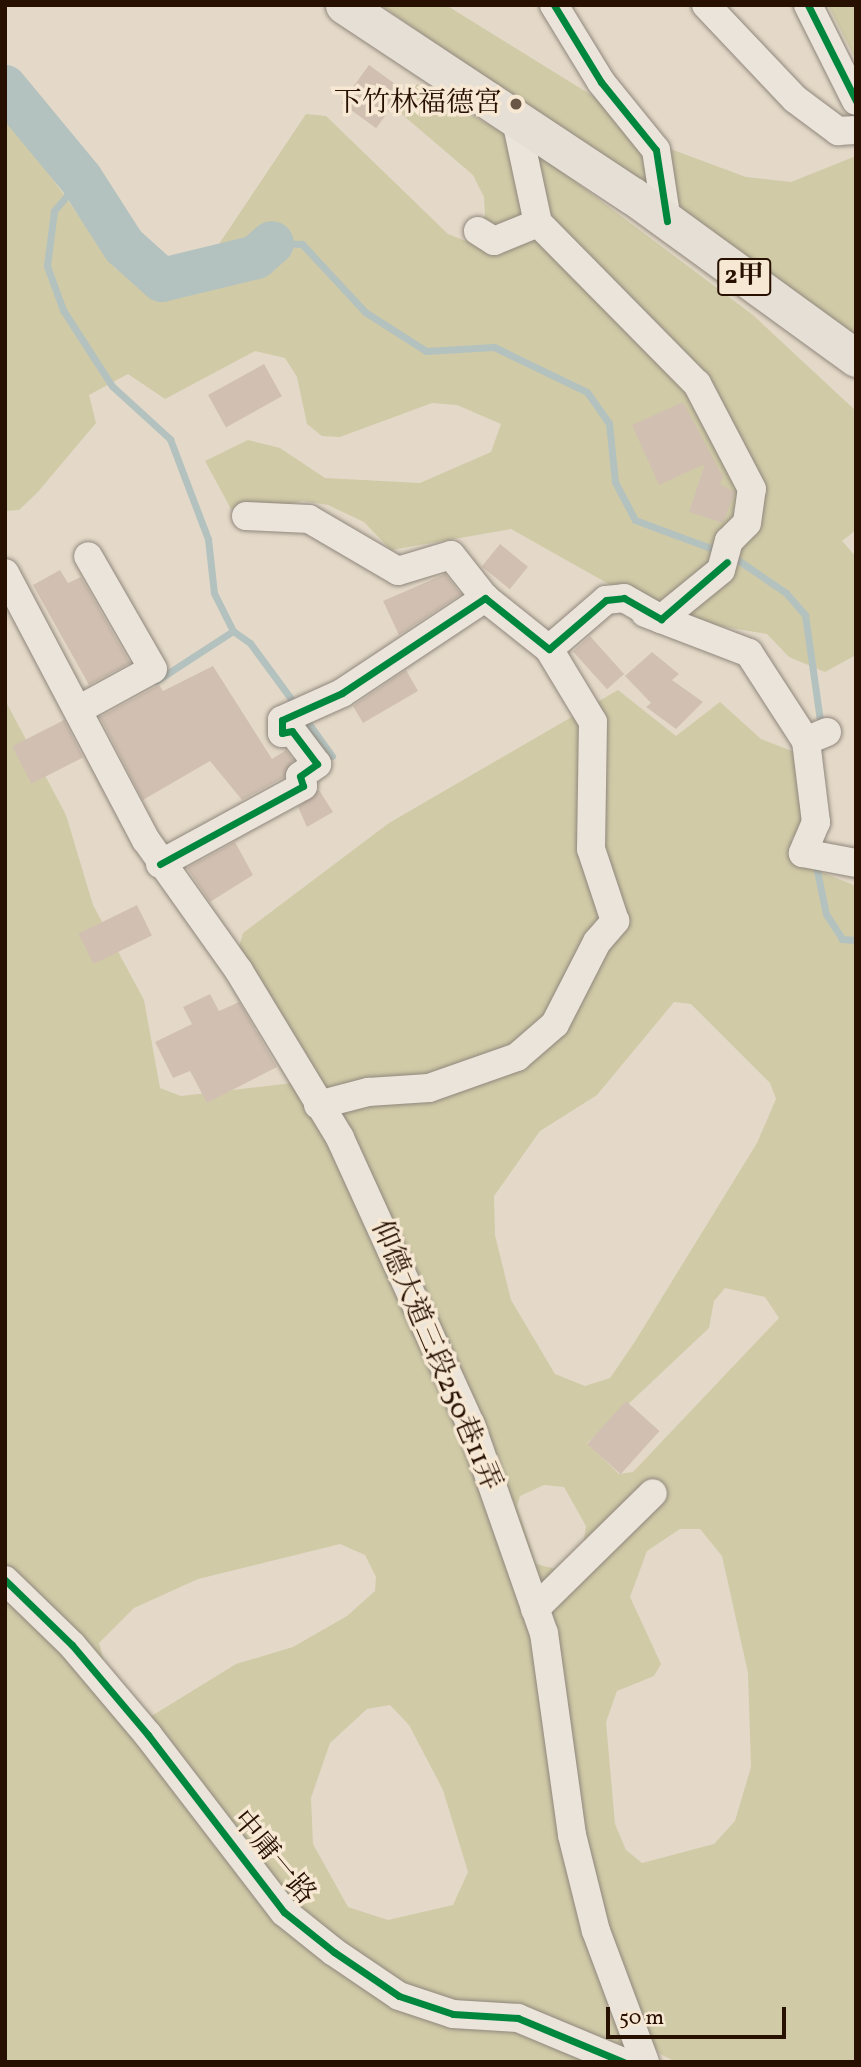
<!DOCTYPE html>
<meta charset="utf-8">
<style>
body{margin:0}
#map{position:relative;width:861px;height:2067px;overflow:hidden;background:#e4d9c8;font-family:Vollkorn,"Noto Serif TC",serif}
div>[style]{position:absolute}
.green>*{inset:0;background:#d0caa7}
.stream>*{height:7px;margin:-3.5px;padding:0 3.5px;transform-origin:3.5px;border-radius:3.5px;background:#b4c2bf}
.river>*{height:44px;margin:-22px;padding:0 22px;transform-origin:22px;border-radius:22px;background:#b4c2bf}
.building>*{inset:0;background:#d1c0b2;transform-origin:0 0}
.roads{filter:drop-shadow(0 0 2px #90877c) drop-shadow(0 0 2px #90877c)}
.minor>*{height:28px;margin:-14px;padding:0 14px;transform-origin:14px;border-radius:14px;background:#eae4db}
.major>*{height:37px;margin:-18.5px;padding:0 18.5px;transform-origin:18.5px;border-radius:18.5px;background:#e6dfd5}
.cycleway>*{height:7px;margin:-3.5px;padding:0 3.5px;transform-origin:3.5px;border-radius:3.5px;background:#00873e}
.dots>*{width:19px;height:19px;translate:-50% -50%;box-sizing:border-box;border:4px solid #f6e8d3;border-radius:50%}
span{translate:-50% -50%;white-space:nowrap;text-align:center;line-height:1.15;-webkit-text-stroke:7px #f6e8d3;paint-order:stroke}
.shield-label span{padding:2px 5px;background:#f6e8d3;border:2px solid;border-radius:5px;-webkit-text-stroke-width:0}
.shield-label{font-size:26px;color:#281000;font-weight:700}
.poi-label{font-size:28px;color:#281000}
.right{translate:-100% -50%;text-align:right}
.street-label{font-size:28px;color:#281000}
.frame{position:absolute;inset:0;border:7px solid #281000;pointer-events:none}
.scale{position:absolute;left:606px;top:2007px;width:180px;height:32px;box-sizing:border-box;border:4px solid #281000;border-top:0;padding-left:9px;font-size:21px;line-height:24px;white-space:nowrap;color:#281000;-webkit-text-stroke:5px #f6e8d3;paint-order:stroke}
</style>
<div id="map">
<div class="green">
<i style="clip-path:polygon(381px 5px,446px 5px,609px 106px,657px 144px,746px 177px,791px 182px,856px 156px,856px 338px)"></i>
<i style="clip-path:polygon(828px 5px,856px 5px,856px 60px)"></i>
<i style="clip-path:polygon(417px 84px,533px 150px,753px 315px,856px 411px,856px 530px,842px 541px,856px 557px,856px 655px,825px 672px,789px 657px,767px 634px,707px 624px,614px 587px,511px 529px,391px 550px,364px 522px,328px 505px,303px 501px,242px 514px,231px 509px,205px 461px,248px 440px,280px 448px,325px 478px,420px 483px,491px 452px,501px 424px,457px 405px,432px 403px,340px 437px,322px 436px,307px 424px,297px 377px,285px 358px,255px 351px,165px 399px,128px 374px,89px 395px,96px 423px,37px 493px,19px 510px,5px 511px,5px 111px,116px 269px,174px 293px,205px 265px,306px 114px,326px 116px,448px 234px,466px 241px,485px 216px,484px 197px,473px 175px,404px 116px,399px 108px)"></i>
<i style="clip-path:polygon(evenodd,618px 690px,676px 736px,720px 702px,761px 739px,797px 753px,815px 813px,791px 839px,806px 866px,856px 886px,856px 2062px,676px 2062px,660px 2054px,642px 2030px,601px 1929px,583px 1842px,558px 1640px,239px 947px,243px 933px,389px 823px,618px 690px,674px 1002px,691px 1004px,770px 1083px,776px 1099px,757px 1143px,634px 1343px,610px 1378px,585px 1386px,555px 1374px,511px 1300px,495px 1235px,494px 1196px,540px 1131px,597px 1095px,674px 1002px,618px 690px,725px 1288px,765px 1297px,779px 1318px,633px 1472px,619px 1474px,587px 1443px,709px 1328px,714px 1301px,725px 1288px,618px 690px,544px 1485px,564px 1487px,586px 1526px,583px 1546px,556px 1569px,536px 1564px,517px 1506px,520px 1496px,544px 1485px,618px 690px,680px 1529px,700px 1529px,722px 1556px,748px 1673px,751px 1767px,735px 1821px,714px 1844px,642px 1863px,626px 1850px,615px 1824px,606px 1722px,617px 1691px,654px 1676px,661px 1664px,630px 1597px,647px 1551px,680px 1529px)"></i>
<i style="clip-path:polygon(evenodd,5px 700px,66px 815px,93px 905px,144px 1000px,160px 1088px,181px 1096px,293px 1083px,332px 1141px,463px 1428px,536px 1634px,633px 2062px,5px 2062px,5px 700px,340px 1544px,365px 1555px,376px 1577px,375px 1591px,347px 1616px,293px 1647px,236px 1664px,150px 1717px,105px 1664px,99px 1643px,134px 1608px,198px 1579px,340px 1544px,5px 700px,390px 1705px,409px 1725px,443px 1790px,468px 1872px,453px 1905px,388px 1920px,348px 1907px,313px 1844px,311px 1798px,330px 1743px,367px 1709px,390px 1705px)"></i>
</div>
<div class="stream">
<i style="left:81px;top:179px;width:42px;rotate:130.2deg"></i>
<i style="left:54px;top:211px;width:55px;rotate:97.3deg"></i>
<i style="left:47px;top:266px;width:47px;rotate:70deg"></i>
<i style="left:63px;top:310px;width:90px;rotate:57.2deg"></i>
<i style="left:112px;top:386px;width:79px;rotate:42.4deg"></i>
<i style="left:170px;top:439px;width:107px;rotate:69.2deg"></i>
<i style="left:208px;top:539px;width:54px;rotate:83.7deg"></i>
<i style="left:214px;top:593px;width:42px;rotate:63.4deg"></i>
<i style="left:233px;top:631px;width:21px;rotate:35deg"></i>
<i style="left:250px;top:643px;width:79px;rotate:53.7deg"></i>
<i style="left:272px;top:243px;width:30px;rotate:2deg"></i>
<i style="left:302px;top:244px;width:93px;rotate:47.2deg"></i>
<i style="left:365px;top:312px;width:72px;rotate:32.6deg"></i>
<i style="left:426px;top:351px;width:68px;rotate:-3.4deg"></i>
<i style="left:494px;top:347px;width:103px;rotate:25.8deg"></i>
<i style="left:587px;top:392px;width:38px;rotate:55deg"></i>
<i style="left:609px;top:423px;width:59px;rotate:84.2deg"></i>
<i style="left:615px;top:482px;width:43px;rotate:62.2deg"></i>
<i style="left:635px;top:520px;width:92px;rotate:20.4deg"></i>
<i style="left:732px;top:556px;width:65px;rotate:34.4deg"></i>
<i style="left:786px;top:593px;width:29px;rotate:49deg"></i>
<i style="left:805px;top:615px;width:114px;rotate:81.9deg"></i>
<i style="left:156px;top:681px;width:92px;rotate:-33deg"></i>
<i style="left:304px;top:717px;width:48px;rotate:54.3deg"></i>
<i style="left:815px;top:861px;width:54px;rotate:78.3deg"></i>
<i style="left:826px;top:914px;width:30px;rotate:57deg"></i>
<i style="left:842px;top:939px;width:14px;rotate:4deg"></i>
</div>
<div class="river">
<i style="left:5px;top:87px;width:119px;rotate:50.4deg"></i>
<i style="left:81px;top:179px;width:80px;rotate:57.3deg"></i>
<i style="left:124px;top:246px;width:51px;rotate:41.8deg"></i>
<i style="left:162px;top:280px;width:97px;rotate:-13.7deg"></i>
<i style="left:256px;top:257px;width:21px;rotate:-41deg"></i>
</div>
<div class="building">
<i style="left:369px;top:65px;width:43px;height:47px;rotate:36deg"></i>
<i style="left:264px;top:364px;width:37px;height:64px;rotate:61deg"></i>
<i style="clip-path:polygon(683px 402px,723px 477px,720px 484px,735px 492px,723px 523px,689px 512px,705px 464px,659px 485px,632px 425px)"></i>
<i style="left:500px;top:544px;width:36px;height:29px;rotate:39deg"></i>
<i style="clip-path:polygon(60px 570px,68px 583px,81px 577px,130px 663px,89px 685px,33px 585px)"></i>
<i style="clip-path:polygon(445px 574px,461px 594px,399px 635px,383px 601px)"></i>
<i style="left:590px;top:636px;width:51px;height:23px;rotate:48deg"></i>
<i style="clip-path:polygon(652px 652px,679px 674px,672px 680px,703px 702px,676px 729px,646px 707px,651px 703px,625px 676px)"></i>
<i style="clip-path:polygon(213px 666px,272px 759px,286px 750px,293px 760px,284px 777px,242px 800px,210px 761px,143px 800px,100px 717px,159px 685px,163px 691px)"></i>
<i style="clip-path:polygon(406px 670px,418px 691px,363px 723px,353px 706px)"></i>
<i style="left:64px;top:720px;width:42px;height:58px;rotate:63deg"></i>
<i style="clip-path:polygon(319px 790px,333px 812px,307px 827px,298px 807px)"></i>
<i style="clip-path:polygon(235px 842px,253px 875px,210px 902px,187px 868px)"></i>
<i style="left:137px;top:905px;width:34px;height:65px;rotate:64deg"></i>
<i style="clip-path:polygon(210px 994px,219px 1011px,239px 1002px,277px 1067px,207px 1103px,190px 1071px,173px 1078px,155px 1042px,192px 1024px,183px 1007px)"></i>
<i style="left:626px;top:1401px;width:45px;height:58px;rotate:42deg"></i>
</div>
<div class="roads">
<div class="minor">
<i style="left:554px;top:5px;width:90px;rotate:58.6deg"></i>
<i style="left:601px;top:82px;width:87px;rotate:51deg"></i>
<i style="left:656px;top:150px;width:72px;rotate:81.2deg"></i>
<i style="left:706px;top:5px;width:129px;rotate:46.6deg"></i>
<i style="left:795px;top:99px;width:54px;rotate:36.7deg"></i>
<i style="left:838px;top:131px;width:18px;rotate:-3deg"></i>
<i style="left:808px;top:5px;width:107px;rotate:63.4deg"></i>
<i style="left:478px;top:231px;width:19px;rotate:32deg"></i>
<i style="left:494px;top:241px;width:48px;rotate:-22.2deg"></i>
<i style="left:246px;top:516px;width:63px;rotate:2.7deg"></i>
<i style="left:309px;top:519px;width:103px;rotate:30.3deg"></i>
<i style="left:398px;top:571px;width:55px;rotate:-16.8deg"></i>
<i style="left:451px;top:555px;width:55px;rotate:51.7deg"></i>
<i style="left:5px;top:573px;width:302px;rotate:62.2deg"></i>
<i style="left:146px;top:840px;width:161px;rotate:54.6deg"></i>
<i style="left:239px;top:971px;width:195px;rotate:58.8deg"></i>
<i style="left:340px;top:1138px;width:315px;rotate:65.5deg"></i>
<i style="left:471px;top:1425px;width:220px;rotate:70.7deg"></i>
<i style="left:544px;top:1633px;width:204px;rotate:82.1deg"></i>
<i style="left:572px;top:1835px;width:99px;rotate:76deg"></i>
<i style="left:596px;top:1931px;width:140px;rotate:69.5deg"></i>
<i style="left:645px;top:613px;width:111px;rotate:21deg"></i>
<i style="left:749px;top:653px;width:105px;rotate:57.1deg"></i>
<i style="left:78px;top:710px;width:85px;rotate:-28.7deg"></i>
<i style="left:153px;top:669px;width:130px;rotate:-119.9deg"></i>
<i style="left:827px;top:732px;width:23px;rotate:157deg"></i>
<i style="left:806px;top:741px;width:82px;rotate:83deg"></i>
<i style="left:816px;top:822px;width:34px;rotate:113deg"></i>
<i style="left:803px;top:853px;width:54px;rotate:10.7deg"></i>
<i style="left:160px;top:864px;width:163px;rotate:-28.6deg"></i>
<i style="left:303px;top:786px;width:10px;rotate:-107deg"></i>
<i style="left:300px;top:776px;width:21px;rotate:-35deg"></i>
<i style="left:317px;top:764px;width:41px;rotate:-127.1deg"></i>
<i style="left:292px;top:731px;width:10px;rotate:169deg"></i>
<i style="left:282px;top:733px;width:13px;rotate:-90deg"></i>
<i style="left:282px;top:720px;width:66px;rotate:-24.2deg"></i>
<i style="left:342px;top:693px;width:172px;rotate:-33.6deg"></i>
<i style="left:485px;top:598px;width:82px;rotate:38.6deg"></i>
<i style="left:549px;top:649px;width:75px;rotate:-40.7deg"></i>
<i style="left:606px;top:600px;width:18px;rotate:-6deg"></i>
<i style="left:624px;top:598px;width:43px;rotate:29.6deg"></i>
<i style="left:661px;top:619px;width:77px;rotate:-39.2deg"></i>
<i style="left:721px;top:570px;width:30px;rotate:-75deg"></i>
<i style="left:729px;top:541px;width:25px;rotate:-45deg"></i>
<i style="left:747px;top:523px;width:34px;rotate:-82deg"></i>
<i style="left:752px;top:489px;width:119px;rotate:-117.6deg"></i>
<i style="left:697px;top:384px;width:226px;rotate:-134.6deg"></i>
<i style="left:538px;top:223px;width:105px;rotate:-102.1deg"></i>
<i style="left:318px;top:1105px;width:52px;rotate:-14.6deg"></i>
<i style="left:368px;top:1092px;width:61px;rotate:-3.8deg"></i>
<i style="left:429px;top:1088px;width:93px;rotate:-19.4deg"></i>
<i style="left:517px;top:1057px;width:50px;rotate:-41deg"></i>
<i style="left:555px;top:1024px;width:92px;rotate:-62.9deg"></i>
<i style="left:597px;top:942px;width:28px;rotate:-49deg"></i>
<i style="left:615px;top:921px;width:76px;rotate:-108.4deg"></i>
<i style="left:591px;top:849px;width:127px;rotate:-89.1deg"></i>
<i style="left:593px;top:722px;width:85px;rotate:-121.1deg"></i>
<i style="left:5px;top:1580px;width:93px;rotate:44.1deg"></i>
<i style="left:72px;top:1645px;width:118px;rotate:49.8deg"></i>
<i style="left:148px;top:1735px;width:223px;rotate:52.5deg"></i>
<i style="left:284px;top:1912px;width:64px;rotate:38.7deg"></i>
<i style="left:334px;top:1952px;width:78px;rotate:34.1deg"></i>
<i style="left:399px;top:1996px;width:57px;rotate:18.4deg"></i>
<i style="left:453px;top:2014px;width:65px;rotate:3.5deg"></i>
<i style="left:518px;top:2018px;width:114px;rotate:22.7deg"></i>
<i style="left:535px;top:1609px;width:165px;rotate:-44.5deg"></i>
</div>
<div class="major">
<i style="left:344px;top:5px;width:346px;rotate:33.5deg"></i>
<i style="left:633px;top:196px;width:276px;rotate:36deg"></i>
</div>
</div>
<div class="cycleway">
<i style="left:554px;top:5px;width:90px;rotate:58.6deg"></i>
<i style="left:601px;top:82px;width:87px;rotate:51deg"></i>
<i style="left:656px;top:150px;width:72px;rotate:81.2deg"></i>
<i style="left:808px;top:5px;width:107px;rotate:63.4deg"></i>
<i style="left:160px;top:864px;width:163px;rotate:-28.6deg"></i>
<i style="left:303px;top:786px;width:10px;rotate:-107deg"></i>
<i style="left:300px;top:776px;width:21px;rotate:-35deg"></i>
<i style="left:317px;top:764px;width:41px;rotate:-127.1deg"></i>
<i style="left:292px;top:731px;width:10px;rotate:169deg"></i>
<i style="left:282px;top:733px;width:13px;rotate:-90deg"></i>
<i style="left:282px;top:720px;width:66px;rotate:-24.2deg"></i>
<i style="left:342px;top:693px;width:172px;rotate:-33.6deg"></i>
<i style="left:485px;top:598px;width:82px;rotate:38.6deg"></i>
<i style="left:549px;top:649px;width:75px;rotate:-40.7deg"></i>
<i style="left:606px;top:600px;width:18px;rotate:-6deg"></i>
<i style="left:624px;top:598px;width:43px;rotate:29.6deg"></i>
<i style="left:661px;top:619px;width:87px;rotate:-40.8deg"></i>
<i style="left:5px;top:1580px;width:93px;rotate:44.1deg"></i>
<i style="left:72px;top:1645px;width:118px;rotate:49.8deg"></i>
<i style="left:148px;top:1735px;width:223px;rotate:52.5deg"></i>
<i style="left:284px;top:1912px;width:64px;rotate:38.7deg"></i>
<i style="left:334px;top:1952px;width:78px;rotate:34.1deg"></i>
<i style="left:399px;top:1996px;width:57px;rotate:18.4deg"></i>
<i style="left:453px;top:2014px;width:65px;rotate:3.5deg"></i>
<i style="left:518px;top:2018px;width:114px;rotate:22.7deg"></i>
</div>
<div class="dots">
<i style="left:516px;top:104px;background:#6a5646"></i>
</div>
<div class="shield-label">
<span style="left:744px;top:277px">2甲</span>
</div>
<div class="poi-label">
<span class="right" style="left:502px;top:104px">下竹林福德宮</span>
</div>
<div class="street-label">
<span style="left:435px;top:1356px;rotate:67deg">仰德大道三段250巷11弄</span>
<span style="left:273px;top:1858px;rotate:50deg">中庸一路</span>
</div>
<div class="frame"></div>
<div class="scale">50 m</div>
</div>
